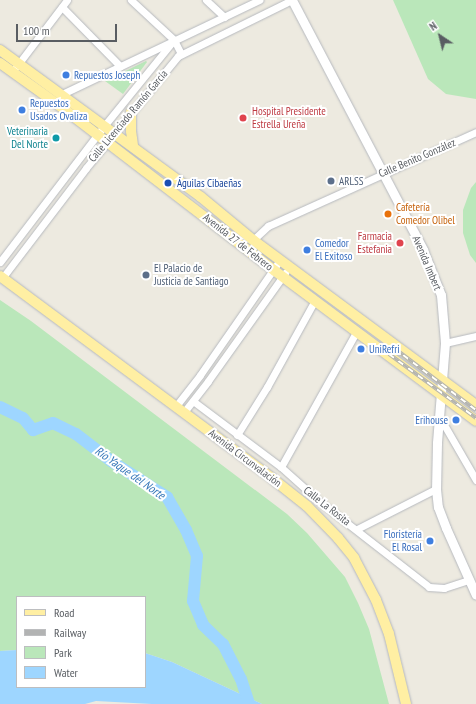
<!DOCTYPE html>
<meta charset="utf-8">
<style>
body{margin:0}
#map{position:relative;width:476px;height:704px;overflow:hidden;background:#edeae0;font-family:"PT Sans Narrow",sans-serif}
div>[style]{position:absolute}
.green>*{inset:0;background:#bae7ba}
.water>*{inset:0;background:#9ed6ff}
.river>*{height:12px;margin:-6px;padding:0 6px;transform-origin:6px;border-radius:6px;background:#9ed6ff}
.roads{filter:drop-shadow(0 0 1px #b6b9be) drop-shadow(0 0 1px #b6b9be)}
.street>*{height:7px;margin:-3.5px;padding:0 3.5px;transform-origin:3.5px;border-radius:3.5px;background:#fff}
.secondary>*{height:9px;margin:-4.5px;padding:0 4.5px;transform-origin:4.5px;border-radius:4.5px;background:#fff}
.primary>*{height:10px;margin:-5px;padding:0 5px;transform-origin:5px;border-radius:5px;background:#ffefa3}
.rail>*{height:3.5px;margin-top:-1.75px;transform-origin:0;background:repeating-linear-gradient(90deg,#fff 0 6px,#b2b3b3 0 12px);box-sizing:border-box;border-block:1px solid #b2b3b3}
.dots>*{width:11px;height:11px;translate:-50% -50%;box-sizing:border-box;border:2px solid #fff;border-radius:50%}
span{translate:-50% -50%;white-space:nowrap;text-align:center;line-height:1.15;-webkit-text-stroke:4px #fff;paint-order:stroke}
.shop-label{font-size:11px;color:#366cbe}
.left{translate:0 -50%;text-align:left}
.right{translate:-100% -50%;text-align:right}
.health-label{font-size:11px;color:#be3a42}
.street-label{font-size:11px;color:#595d62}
.culture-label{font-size:11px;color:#0d838f}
.service-label{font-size:11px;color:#4e5e75}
.transit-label{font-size:11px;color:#164399}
.food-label{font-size:11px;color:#c56008}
.water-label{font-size:12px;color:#3576b8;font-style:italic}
.legend{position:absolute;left:16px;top:596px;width:130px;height:92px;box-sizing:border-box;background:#fff;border:1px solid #bdbec0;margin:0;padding:5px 7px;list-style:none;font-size:12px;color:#595d62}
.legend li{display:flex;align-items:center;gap:8px;height:20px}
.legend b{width:20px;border:1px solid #bdbec0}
.north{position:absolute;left:420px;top:16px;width:40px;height:40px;-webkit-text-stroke:3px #fff;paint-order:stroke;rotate:325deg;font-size:11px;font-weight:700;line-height:16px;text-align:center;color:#595d62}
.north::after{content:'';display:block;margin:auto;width:14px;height:18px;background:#595d62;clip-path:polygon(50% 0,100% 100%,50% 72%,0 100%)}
.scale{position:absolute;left:16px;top:24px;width:101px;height:18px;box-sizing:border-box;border:2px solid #595d62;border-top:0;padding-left:5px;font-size:12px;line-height:14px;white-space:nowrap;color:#595d62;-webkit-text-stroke:3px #fff;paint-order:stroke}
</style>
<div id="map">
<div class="green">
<i style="clip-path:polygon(393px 0,476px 0,476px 99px,446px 94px,428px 79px)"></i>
<i style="clip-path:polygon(146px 61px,147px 62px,123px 94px,105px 81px)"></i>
<i style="clip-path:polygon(476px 182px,476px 263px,470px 255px,463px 233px,463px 210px,471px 188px)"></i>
<i style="clip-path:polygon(0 300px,31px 321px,287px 514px,307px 533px,345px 577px,358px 603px,369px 629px,389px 704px,262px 704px,172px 662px,145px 653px,145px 597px,17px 597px,17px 650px,0 651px)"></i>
</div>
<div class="water">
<i style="clip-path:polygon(17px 650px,17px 687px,145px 687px,145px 653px,172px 662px,262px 704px,152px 704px,96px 701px,85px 704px,0 704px,0 651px)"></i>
</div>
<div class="river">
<i style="left:0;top:407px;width:25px;rotate:26deg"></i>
<i style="left:23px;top:418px;width:16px;rotate:50deg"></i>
<i style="left:33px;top:430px;width:21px;rotate:-19deg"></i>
<i style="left:53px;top:423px;width:25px;rotate:26deg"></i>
<i style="left:76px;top:434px;width:44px;rotate:37.6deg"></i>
<i style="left:111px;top:461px;width:67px;rotate:32.7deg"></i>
<i style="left:167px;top:497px;width:38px;rotate:60deg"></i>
<i style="left:186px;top:530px;width:28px;rotate:67deg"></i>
<i style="left:197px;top:556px;width:45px;rotate:95.1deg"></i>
<i style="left:193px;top:601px;width:26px;rotate:67deg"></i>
<i style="left:203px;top:625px;width:28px;rotate:44deg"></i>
<i style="left:223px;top:644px;width:39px;rotate:63deg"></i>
<i style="left:241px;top:679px;width:26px;rotate:72deg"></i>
</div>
<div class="roads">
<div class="street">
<i style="left:131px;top:0;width:59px;rotate:42.9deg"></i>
<i style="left:174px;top:40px;width:16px;rotate:63deg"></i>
<i style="left:206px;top:0;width:25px;rotate:43deg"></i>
<i style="left:62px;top:7px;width:83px;rotate:45.5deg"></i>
<i style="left:16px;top:67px;width:84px;rotate:-52.7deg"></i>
<i style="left:60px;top:95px;width:221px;rotate:-25.5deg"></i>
<i style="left:253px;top:240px;width:21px;rotate:-43deg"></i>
<i style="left:268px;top:226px;width:228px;rotate:-24.3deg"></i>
<i style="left:0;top:262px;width:171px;rotate:-52.6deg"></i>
<i style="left:104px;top:126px;width:111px;rotate:-50.9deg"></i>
<i style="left:3px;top:277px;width:137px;rotate:-52.7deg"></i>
<i style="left:86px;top:168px;width:145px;rotate:-50.6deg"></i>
<i style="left:178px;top:56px;width:127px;rotate:-26.2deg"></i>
<i style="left:445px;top:343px;width:32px;rotate:-13deg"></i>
<i style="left:193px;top:401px;width:110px;rotate:36.9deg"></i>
<i style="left:281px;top:467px;width:52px;rotate:41.9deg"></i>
<i style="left:320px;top:502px;width:138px;rotate:37.9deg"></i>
<i style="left:429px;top:587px;width:15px;rotate:4deg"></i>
<i style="left:444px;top:588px;width:25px;rotate:-18deg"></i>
<i style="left:176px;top:406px;width:39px;rotate:-52deg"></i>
<i style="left:200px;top:375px;width:140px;rotate:-55.2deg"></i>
<i style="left:184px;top:412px;width:39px;rotate:-52deg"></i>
<i style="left:208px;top:381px;width:133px;rotate:-54.5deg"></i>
<i style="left:439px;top:416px;width:74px;rotate:60deg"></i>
<i style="left:237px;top:435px;width:57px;rotate:-58deg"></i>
<i style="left:267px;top:387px;width:99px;rotate:-61.1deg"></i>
<i style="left:281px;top:467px;width:154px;rotate:-60.9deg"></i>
<i style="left:357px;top:529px;width:89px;rotate:-26.9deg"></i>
</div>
<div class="secondary">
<i style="left:292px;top:0;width:282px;rotate:62.3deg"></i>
<i style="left:423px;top:250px;width:48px;rotate:68.2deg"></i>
<i style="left:441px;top:295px;width:48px;rotate:85.2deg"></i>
<i style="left:445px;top:343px;width:100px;rotate:94.6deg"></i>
<i style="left:437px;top:443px;width:46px;rotate:91.2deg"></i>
<i style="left:436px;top:489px;width:18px;rotate:84deg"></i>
<i style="left:438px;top:507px;width:22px;rotate:69deg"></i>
<i style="left:446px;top:528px;width:73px;rotate:65.9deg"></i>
</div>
<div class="primary">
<i style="left:0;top:50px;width:249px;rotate:36.2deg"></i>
<i style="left:201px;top:197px;width:67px;rotate:39.6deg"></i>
<i style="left:253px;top:240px;width:277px;rotate:36.5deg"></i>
<i style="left:0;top:63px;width:74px;rotate:35.6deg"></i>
<i style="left:60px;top:106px;width:271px;rotate:37.5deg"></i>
<i style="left:275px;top:271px;width:251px;rotate:36.7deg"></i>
<i style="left:131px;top:112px;width:19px;rotate:90deg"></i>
<i style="left:131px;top:131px;width:15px;rotate:82deg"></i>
<i style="left:0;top:276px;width:340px;rotate:36.6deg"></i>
<i style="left:273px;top:479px;width:43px;rotate:38.5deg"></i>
<i style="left:307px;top:506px;width:45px;rotate:45.9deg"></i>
<i style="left:338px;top:538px;width:26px;rotate:51deg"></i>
<i style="left:354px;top:558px;width:47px;rotate:62.4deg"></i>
<i style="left:376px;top:600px;width:36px;rotate:69deg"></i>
<i style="left:389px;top:634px;width:72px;rotate:76.3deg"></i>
</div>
</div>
<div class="rail">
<i style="left:394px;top:348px;width:103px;rotate:37.1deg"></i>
<i style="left:389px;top:354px;width:108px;rotate:36.3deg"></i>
</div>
<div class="dots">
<i style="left:66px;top:75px;background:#3f7fe0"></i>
<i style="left:22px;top:110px;background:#3f7fe0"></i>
<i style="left:243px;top:118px;background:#e0444e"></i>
<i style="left:56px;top:138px;background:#0f9aa8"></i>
<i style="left:331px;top:181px;background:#5c6f8a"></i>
<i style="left:168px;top:183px;background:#1a4fb4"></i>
<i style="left:388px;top:214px;background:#e8710a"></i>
<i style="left:400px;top:243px;background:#e0444e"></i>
<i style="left:307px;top:250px;background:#3f7fe0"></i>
<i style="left:146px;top:275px;background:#5c6f8a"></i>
<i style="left:361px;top:349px;background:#3f7fe0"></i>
<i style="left:456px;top:420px;background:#3f7fe0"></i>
<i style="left:430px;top:541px;background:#3f7fe0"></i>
</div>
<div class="shop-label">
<span class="left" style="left:74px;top:75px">Repuestos Joseph</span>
<span class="left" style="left:30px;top:110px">Repuestos<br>Usados Ovaliza</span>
<span class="left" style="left:315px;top:250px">Comedor<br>El Exitoso</span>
<span class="left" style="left:369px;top:349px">UniRefri</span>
<span class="right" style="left:448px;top:420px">Erihouse</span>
<span class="right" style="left:422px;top:541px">Floristería<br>El Rosal</span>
</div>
<div class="health-label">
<span class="left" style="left:252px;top:118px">Hospital Presidente<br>Estrella Ureña</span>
<span class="right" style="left:392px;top:243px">Farmacia<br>Estefania</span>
</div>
<div class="street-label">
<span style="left:128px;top:116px;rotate:-50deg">Calle Licenciado Ramón García</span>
<span style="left:417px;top:158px;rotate:-23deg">Calle Benito González</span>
<span style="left:238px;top:242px;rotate:38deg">Avenida 27 de Febrero</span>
<span style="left:427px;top:263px;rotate:67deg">Avenida Imbert</span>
<span style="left:245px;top:458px;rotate:37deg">Avenida Circunvalación</span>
<span style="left:327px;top:506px;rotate:38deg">Calle La Rosita</span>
</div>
<div class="culture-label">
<span class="right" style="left:48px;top:138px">Veterinaria<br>Del Norte</span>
</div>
<div class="service-label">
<span class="left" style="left:339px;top:181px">ARLSS</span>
<span class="left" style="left:154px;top:275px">El Palacio de<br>Justicia de Santiago</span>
</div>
<div class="transit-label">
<span class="left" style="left:177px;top:183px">Águilas Cibaeñas</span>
</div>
<div class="food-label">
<span class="left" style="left:396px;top:214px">Cafetería<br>Comedor Olibel</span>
</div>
<div class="water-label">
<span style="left:130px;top:473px;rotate:35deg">Río Yaque del Norte</span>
</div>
<ul class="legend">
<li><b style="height:5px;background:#ffefa3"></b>Road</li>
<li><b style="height:5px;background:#b2b3b3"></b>Railway</li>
<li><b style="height:11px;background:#bae7ba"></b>Park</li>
<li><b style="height:11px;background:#9ed6ff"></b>Water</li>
</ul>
<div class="north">N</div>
<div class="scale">100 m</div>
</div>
